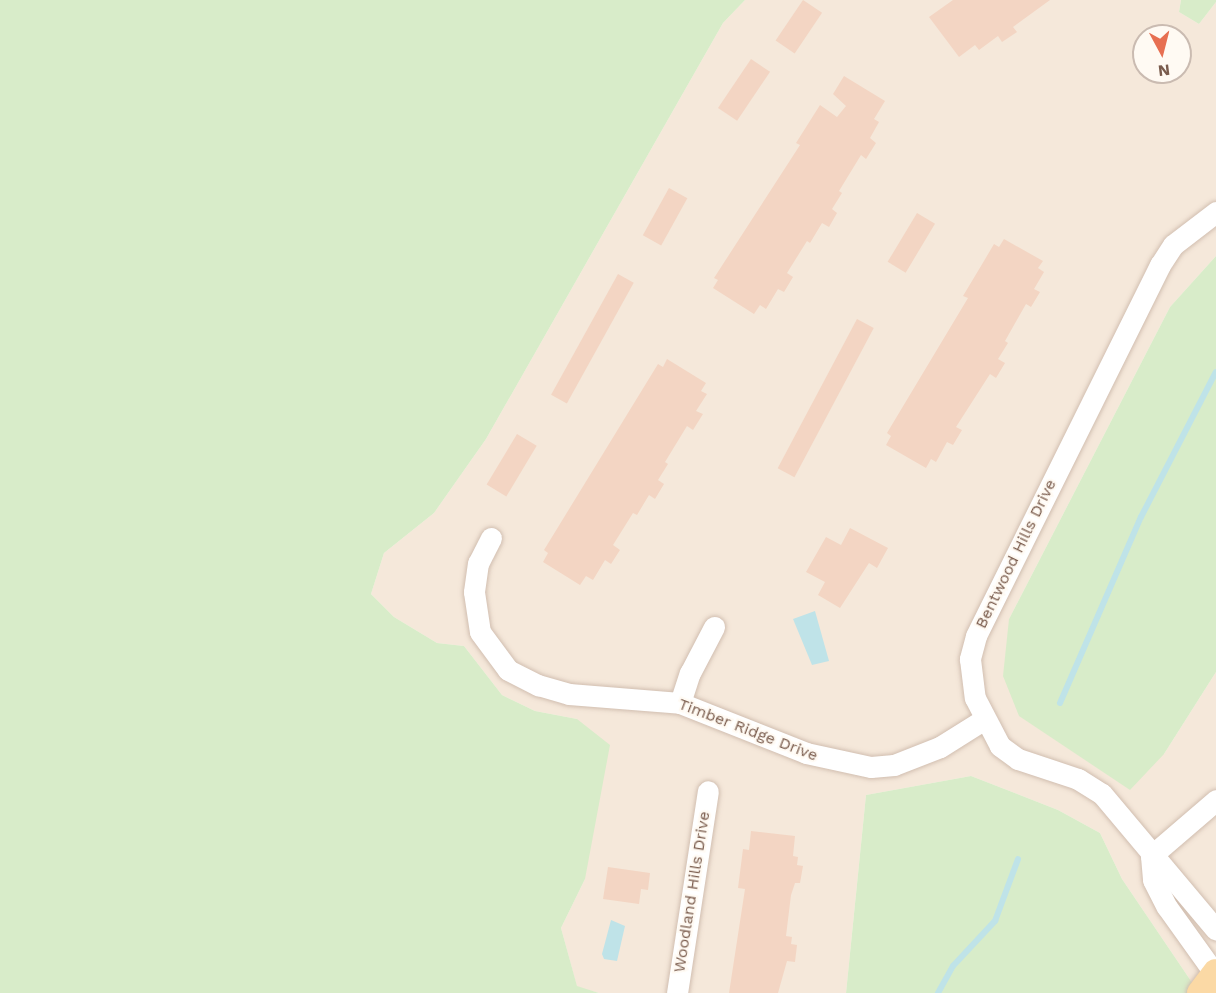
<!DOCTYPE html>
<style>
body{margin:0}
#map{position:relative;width:1216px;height:993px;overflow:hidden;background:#fdf6ec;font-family:"Work Sans",sans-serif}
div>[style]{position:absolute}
.residential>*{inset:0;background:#f5e8da}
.green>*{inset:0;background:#d8ecc9}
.water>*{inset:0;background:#bfe3e8}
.stream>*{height:6px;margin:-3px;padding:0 3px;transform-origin:3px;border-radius:3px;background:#bfe3e8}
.building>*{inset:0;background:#f3d5c3;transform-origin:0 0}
.roads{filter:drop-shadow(0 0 2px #d1beb0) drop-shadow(0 0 2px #d1beb0)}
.minor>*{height:21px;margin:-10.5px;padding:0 10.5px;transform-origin:10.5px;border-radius:10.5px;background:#fff}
.major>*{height:26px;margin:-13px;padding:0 13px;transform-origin:13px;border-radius:13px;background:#fbd9a5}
span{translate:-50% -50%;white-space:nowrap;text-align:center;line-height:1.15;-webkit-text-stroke:4.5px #fffaf3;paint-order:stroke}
.street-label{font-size:16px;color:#7a5c4d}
.north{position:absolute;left:1132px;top:24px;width:60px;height:60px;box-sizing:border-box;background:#fffaf3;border:2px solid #cabbb1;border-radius:50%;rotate:173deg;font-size:16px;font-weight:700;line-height:24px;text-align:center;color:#7a5c4d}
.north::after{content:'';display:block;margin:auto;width:21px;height:27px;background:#e76f51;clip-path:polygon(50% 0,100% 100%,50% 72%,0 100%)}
</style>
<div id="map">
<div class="residential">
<i style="clip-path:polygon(evenodd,745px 0,1181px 0,1179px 12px,1199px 24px,1216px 2px,1216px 256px,1170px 307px,1009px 619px,1164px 754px,1216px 672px,1216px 953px,1193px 984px,1122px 879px,1100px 833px,1058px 810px,971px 776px,866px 795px,846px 993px,599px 993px,577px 987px,561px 928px,585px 879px,577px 719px,535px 711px,502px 695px,464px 646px,437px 643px,394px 617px,371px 594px,384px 553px,434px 513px,486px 439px,723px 23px,745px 0,1144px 36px,1180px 36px,1180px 72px,1144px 72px,1144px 36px)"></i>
</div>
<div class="green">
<i style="clip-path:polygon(0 0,745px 0,723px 23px,486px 439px,434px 513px,384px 553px,371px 594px,394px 617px,437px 643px,464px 646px,502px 695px,535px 711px,577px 719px,610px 745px,585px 879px,561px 928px,577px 986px,599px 993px,0 993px)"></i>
<i style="clip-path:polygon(1181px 0,1216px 0,1216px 2px,1199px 24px,1179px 12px)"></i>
<i style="clip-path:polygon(1216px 256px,1216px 672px,1164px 754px,1130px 790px,1019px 716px,1003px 676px,1009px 619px,1170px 307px)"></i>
<i style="clip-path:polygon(971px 776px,1058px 810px,1100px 833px,1122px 879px,1193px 984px,1187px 993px,846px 993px,866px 795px)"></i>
</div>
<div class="water">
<i style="clip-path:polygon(815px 611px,829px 661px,812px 665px,793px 619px)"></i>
<i style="clip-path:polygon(611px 920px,625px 926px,617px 961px,604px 959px,602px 954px)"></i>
</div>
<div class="stream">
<i style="left:1060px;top:703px;width:203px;rotate:-66.5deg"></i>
<i style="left:1141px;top:517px;width:163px;rotate:-62.7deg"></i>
<i style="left:938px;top:993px;width:31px;rotate:-61deg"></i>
<i style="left:953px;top:966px;width:62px;rotate:-47deg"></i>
<i style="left:995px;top:921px;width:66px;rotate:-69.6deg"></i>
</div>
<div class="building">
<i style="left:803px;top:0;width:23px;height:49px;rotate:34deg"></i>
<i style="clip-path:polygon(953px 0,1050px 0,1013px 27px,1017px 32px,1002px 42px,998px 36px,979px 50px,975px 45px,959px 57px,929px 17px)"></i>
<i style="left:751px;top:59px;width:23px;height:59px;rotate:34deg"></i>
<i style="clip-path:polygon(844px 76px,885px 101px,874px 119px,879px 122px,870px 138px,876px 143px,866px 159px,861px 155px,839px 191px,842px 193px,832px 209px,837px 213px,829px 227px,822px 223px,810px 243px,807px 241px,787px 273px,793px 277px,784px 292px,778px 289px,766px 309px,760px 305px,754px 314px,713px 288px,718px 280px,714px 278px,800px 145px,796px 143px,820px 105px,837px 117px,846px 106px,833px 94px)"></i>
<i style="left:669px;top:188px;width:21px;height:54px;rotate:29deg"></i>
<i style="left:917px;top:213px;width:21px;height:57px;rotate:31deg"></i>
<i style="clip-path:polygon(1004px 239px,1043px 261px,1038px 268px,1044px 272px,1034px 289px,1040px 292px,1031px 307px,1026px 304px,1005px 341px,1008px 343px,998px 359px,1005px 363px,996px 378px,990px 374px,956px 427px,962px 430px,953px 445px,947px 442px,936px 462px,931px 459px,926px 468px,886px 445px,891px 436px,887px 433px,968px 298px,963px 296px,981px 266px,994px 244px,999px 247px)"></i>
<i style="left:618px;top:274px;width:18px;height:138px;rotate:29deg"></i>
<i style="left:857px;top:319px;width:19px;height:169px;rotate:28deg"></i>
<i style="clip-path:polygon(667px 359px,706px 383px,701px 391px,707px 394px,696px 411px,703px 414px,693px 430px,687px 426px,665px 462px,668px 464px,658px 480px,664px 484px,655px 499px,649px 495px,637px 515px,633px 513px,613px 545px,620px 550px,611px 564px,605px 560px,593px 580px,586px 576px,580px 585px,543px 562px,548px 553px,544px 550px,658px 364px,663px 367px)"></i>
<i style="left:517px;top:434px;width:23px;height:59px;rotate:31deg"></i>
<i style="clip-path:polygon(850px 528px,888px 548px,877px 568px,869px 563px,840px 608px,818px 595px,825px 582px,806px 572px,826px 537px,841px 545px)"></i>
<i style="clip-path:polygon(751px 831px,795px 836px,793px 856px,798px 857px,797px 865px,803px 866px,800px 883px,795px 883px,791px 895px,786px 936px,792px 937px,791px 944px,797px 945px,795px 962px,787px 961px,778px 993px,729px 993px,745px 889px,738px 888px,743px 849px,749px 850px)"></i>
<i style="clip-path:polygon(608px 867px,650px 873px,648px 890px,641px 889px,639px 904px,603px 899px)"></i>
</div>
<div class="roads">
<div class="minor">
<i style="left:1216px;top:212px;width:54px;rotate:142.5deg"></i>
<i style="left:1173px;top:245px;width:24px;rotate:123deg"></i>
<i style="left:1160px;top:265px;width:414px;rotate:116.4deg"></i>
<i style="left:976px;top:636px;width:24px;rotate:105deg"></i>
<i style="left:970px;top:659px;width:39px;rotate:83deg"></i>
<i style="left:975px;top:698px;width:54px;rotate:62.5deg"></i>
<i style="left:1000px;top:746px;width:22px;rotate:36deg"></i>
<i style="left:1018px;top:759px;width:63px;rotate:18.4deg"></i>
<i style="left:1078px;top:779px;width:28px;rotate:32deg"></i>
<i style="left:1102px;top:794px;width:177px;rotate:50deg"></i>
<i style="left:491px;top:538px;width:28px;rotate:117deg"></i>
<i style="left:478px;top:563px;width:29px;rotate:98deg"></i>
<i style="left:474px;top:592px;width:40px;rotate:81.5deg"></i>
<i style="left:480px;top:632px;width:47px;rotate:53.6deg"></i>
<i style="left:508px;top:670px;width:34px;rotate:27deg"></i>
<i style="left:538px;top:685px;width:32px;rotate:16deg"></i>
<i style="left:569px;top:694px;width:111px;rotate:4.6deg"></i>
<i style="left:680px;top:703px;width:136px;rotate:21.6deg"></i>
<i style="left:806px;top:753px;width:66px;rotate:12.2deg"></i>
<i style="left:871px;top:767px;width:23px;rotate:-5deg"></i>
<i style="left:894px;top:765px;width:49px;rotate:-21.4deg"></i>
<i style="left:940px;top:747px;width:51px;rotate:-32.1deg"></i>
<i style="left:680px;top:703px;width:32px;rotate:-72deg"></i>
<i style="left:690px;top:673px;width:52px;rotate:-62.4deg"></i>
<i style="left:1151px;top:856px;width:24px;rotate:85deg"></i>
<i style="left:1153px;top:880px;width:30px;rotate:63deg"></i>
<i style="left:1167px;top:907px;width:82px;rotate:54.4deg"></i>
<i style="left:1151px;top:856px;width:86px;rotate:-40.7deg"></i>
<i style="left:677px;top:993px;width:204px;rotate:-81.3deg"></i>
</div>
<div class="major">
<i style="left:1200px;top:993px;width:26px;rotate:-53deg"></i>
</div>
</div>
<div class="street-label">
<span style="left:1016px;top:554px;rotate:-64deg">Bentwood Hills Drive</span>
<span style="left:748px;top:730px;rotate:21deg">Timber Ridge Drive</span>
<span style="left:692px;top:892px;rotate:-81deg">Woodland Hills Drive</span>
</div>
<div class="north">N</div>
</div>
